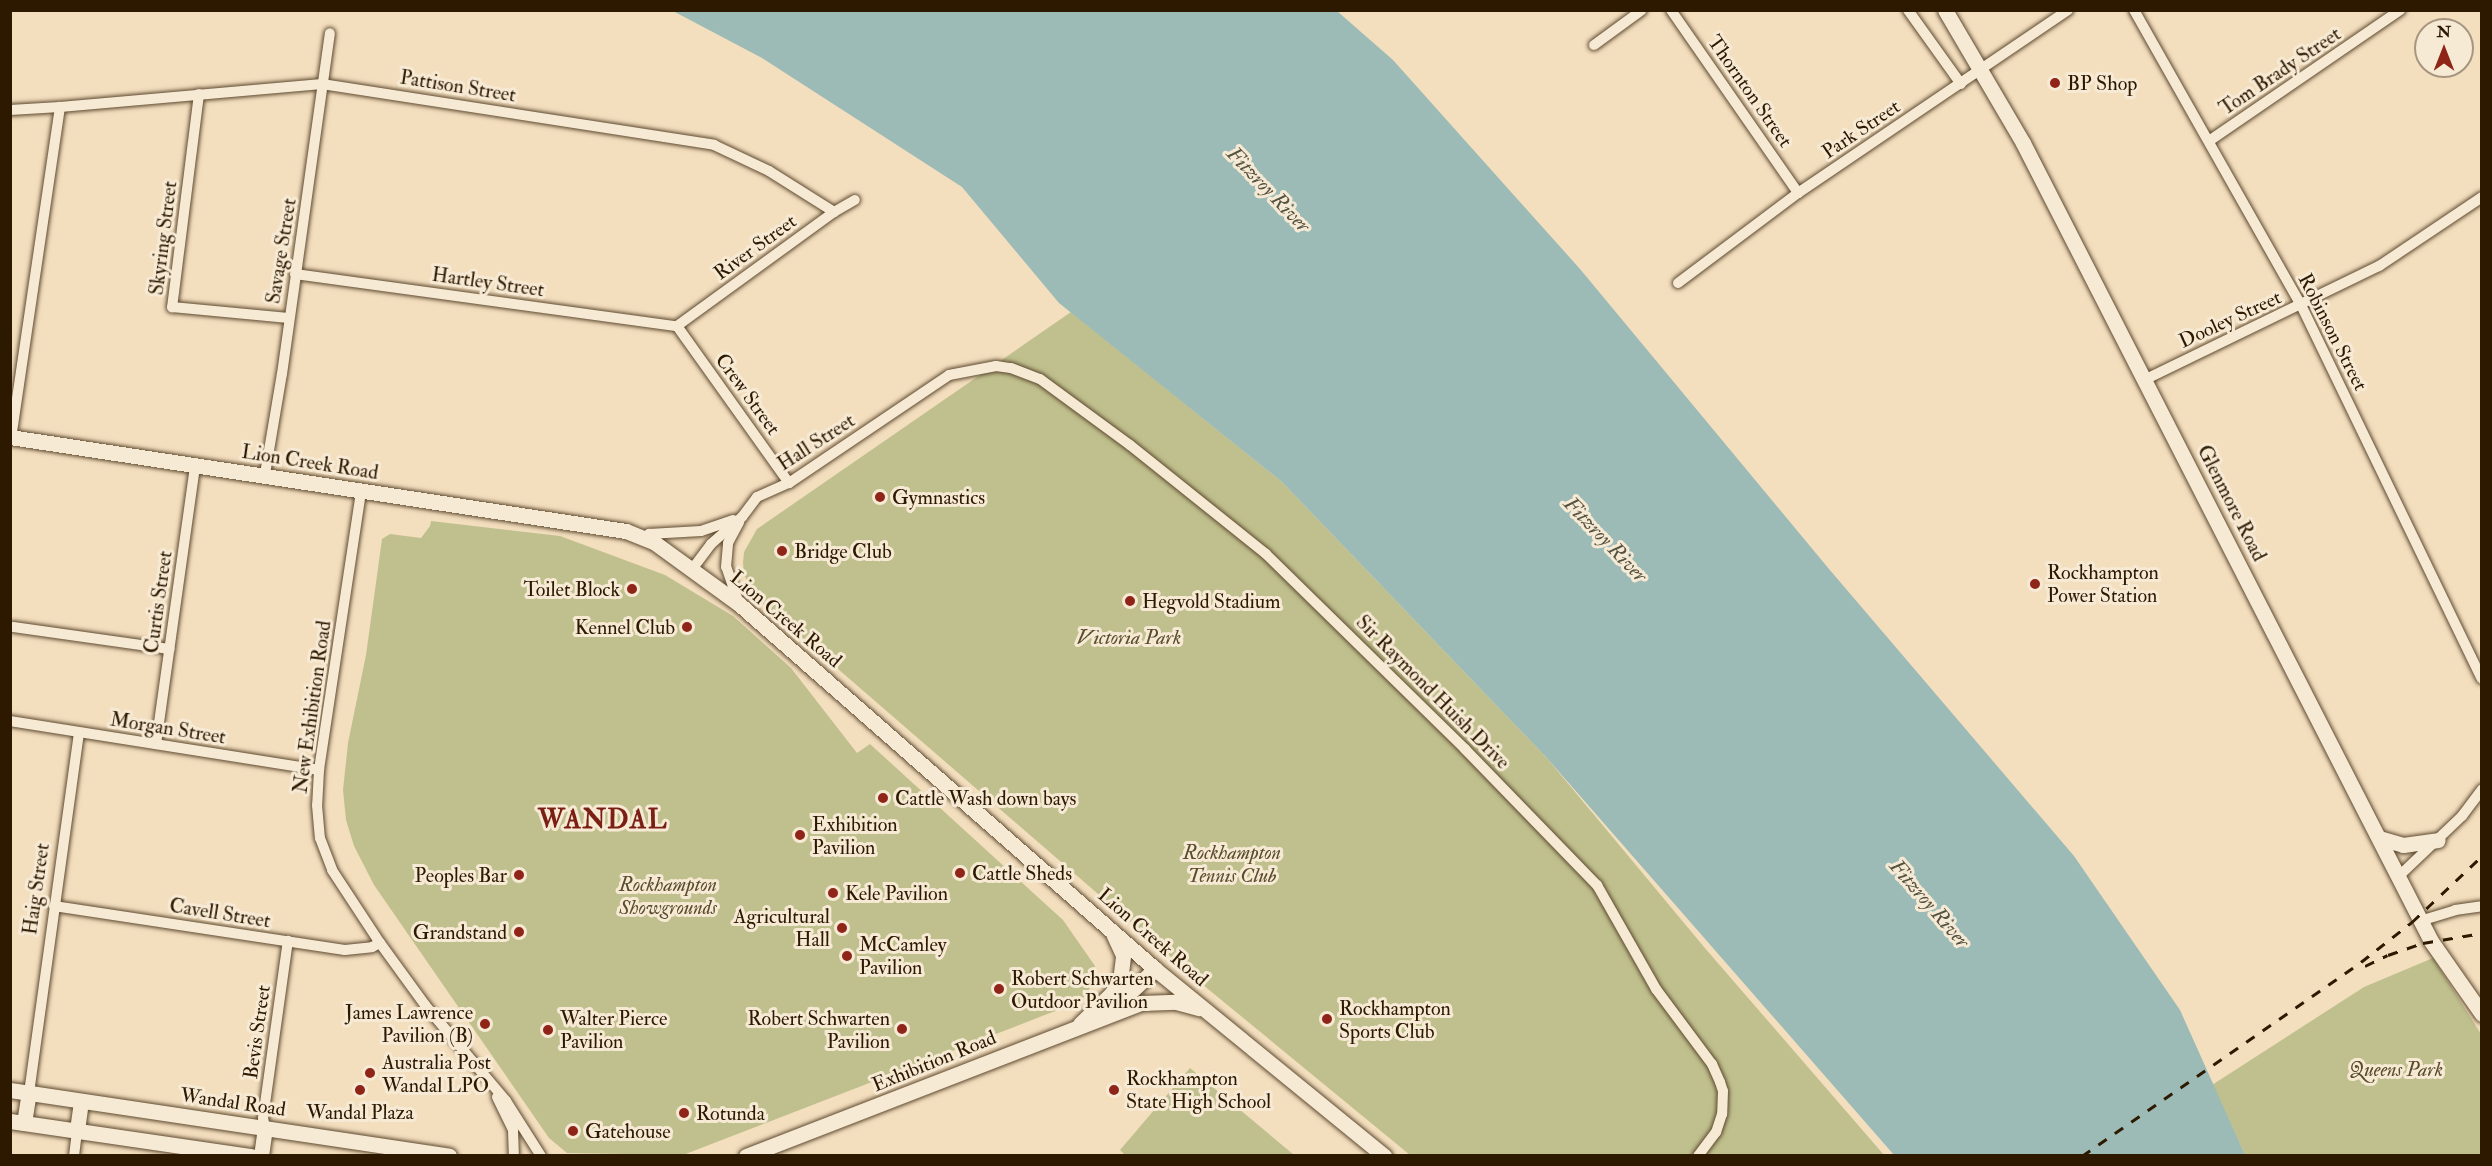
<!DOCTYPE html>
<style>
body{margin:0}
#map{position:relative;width:2492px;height:1166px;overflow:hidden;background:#f3debe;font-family:"IM FELL Double Pica",serif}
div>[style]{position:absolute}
.green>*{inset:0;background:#c0c08e}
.water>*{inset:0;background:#9cbbb7}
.roads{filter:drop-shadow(0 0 2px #5e4a30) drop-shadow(0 0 2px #5e4a30)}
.street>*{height:10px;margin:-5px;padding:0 5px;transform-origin:5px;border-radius:5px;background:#f7ead5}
.secondary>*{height:15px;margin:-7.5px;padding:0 7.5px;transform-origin:7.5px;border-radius:7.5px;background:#f7ead5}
.rail>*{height:3px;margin-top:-1.5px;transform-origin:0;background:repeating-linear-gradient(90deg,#2d1900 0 10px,transparent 0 20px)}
.dots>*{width:16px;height:16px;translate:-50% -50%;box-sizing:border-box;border:3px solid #f7ead5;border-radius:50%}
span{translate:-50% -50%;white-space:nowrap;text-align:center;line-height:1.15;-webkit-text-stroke:6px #f7ead5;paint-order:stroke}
.street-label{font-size:20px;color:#2d1900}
.poi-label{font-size:20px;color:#2d1900}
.left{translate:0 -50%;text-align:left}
.right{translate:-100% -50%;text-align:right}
.park-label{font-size:20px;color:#594b2b;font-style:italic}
.water-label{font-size:21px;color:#545240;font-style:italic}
.district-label{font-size:26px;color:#7a1f14;font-weight:700;letter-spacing:1.5px}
.frame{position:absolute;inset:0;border:12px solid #2d1900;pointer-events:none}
.north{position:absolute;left:2414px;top:18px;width:60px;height:60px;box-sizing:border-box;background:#f7ead5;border:2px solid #a69680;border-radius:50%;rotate:0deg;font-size:16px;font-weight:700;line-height:24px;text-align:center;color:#2d1900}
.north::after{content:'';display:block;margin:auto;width:21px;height:27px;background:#8f2418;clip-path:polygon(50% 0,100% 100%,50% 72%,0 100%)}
</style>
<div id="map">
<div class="green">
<i style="clip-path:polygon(1071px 312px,1282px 482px,1546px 757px,1704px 947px,1884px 1155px,1410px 1155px,1208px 989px,757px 599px,744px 575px,743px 563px,744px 552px,757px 529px)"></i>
<i style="clip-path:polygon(431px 521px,560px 536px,665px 575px,733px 616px,791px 668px,857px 753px,870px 744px,1063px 920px,1095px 966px,1095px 981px,1081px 1001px,683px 1155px,567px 1153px,549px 1138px,374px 885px,354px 846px,346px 820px,343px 790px,348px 743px,366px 655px,382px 539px,390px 534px,421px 538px,430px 526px)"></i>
<i style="clip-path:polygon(2433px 958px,2481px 1034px,2481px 1155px,2245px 1155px,2212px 1085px,2364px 987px)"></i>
<i style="clip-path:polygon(1190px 1068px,1294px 1155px,1126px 1156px,1120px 1150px)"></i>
</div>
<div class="water">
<i style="clip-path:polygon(673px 11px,1337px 11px,1393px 60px,1580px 269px,1829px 569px,2074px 856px,2180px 1010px,2245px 1155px,1894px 1155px,1546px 757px,1282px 482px,1059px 303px,962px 187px,762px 58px)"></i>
</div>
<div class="roads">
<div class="street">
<i style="left:1671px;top:10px;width:223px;rotate:55.2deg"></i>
<i style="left:1908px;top:10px;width:91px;rotate:54.4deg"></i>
<i style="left:2134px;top:10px;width:339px;rotate:60.5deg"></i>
<i style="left:2301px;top:305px;width:415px;rotate:64.2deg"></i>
<i style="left:1594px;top:45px;width:59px;rotate:-36.1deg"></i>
<i style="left:199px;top:94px;width:215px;rotate:97.2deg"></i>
<i style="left:172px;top:307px;width:117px;rotate:5.4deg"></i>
<i style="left:60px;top:107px;width:263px;rotate:-5deg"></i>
<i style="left:322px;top:84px;width:397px;rotate:8.8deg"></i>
<i style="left:714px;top:145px;width:61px;rotate:25.3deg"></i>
<i style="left:769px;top:171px;width:77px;rotate:32.2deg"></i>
<i style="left:10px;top:110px;width:50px;rotate:-3.4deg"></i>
<i style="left:60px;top:107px;width:334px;rotate:98.4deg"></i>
<i style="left:2209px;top:141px;width:232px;rotate:-34.4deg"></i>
<i style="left:295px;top:274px;width:386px;rotate:7.8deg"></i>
<i style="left:1678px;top:283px;width:150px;rotate:-36.9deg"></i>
<i style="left:1798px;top:193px;width:326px;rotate:-34.1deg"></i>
<i style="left:677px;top:326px;width:194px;rotate:-36deg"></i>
<i style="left:834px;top:212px;width:24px;rotate:-30deg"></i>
<i style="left:677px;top:326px;width:193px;rotate:54.5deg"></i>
<i style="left:2146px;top:379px;width:259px;rotate:-25.9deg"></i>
<i style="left:2379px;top:266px;width:124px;rotate:-33.8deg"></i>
<i style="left:265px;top:474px;width:101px;rotate:-80.4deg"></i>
<i style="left:282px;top:374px;width:344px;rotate:-82deg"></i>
<i style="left:361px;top:492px;width:281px;rotate:98.6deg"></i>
<i style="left:319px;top:770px;width:35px;rotate:93deg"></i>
<i style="left:317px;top:805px;width:33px;rotate:85deg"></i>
<i style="left:320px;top:838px;width:34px;rotate:69deg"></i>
<i style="left:332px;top:870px;width:87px;rotate:56.7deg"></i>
<i style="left:380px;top:943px;width:77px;rotate:54deg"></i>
<i style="left:425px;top:1005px;width:126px;rotate:49.8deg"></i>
<i style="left:506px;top:1101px;width:65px;rotate:57.5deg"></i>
<i style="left:645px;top:538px;width:6px;rotate:-45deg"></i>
<i style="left:649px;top:534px;width:52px;rotate:-3.3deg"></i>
<i style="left:701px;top:531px;width:34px;rotate:-19deg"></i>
<i style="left:693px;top:568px;width:30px;rotate:-53deg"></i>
<i style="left:711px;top:544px;width:41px;rotate:-41.1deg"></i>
<i style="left:742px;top:517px;width:25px;rotate:-53deg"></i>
<i style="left:757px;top:497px;width:35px;rotate:-24deg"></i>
<i style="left:789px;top:483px;width:193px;rotate:-34deg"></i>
<i style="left:949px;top:375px;width:48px;rotate:-10.8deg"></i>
<i style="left:996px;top:366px;width:15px;rotate:8deg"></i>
<i style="left:1011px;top:368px;width:31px;rotate:21deg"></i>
<i style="left:1040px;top:379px;width:112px;rotate:36.3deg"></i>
<i style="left:1130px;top:445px;width:174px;rotate:38.7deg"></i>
<i style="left:1266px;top:554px;width:279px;rotate:44.4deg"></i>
<i style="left:1465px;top:749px;width:190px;rotate:45.9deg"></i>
<i style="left:1597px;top:885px;width:120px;rotate:60.4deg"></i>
<i style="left:1656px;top:989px;width:94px;rotate:53.3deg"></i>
<i style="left:1712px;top:1064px;width:20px;rotate:66deg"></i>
<i style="left:1720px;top:1082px;width:9px;rotate:72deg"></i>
<i style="left:1723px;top:1091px;width:23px;rotate:92deg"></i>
<i style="left:1722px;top:1114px;width:19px;rotate:108deg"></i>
<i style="left:1716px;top:1132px;width:30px;rotate:127deg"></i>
<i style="left:738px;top:601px;width:36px;rotate:-109deg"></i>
<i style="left:726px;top:567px;width:24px;rotate:-85deg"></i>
<i style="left:728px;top:543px;width:24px;rotate:-62deg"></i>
<i style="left:13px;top:627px;width:158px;rotate:8deg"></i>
<i style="left:10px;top:721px;width:313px;rotate:9deg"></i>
<i style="left:156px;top:744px;width:282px;rotate:-82deg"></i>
<i style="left:2399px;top:876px;width:87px;rotate:-43.6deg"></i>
<i style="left:2462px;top:816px;width:34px;rotate:-53deg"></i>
<i style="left:54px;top:906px;width:294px;rotate:8.6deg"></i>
<i style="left:345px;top:950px;width:27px;rotate:-6deg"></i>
<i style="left:372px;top:947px;width:9px;rotate:-27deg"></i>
<i style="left:2420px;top:921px;width:37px;rotate:-17deg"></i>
<i style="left:2455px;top:910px;width:27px;rotate:-8deg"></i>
<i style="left:29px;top:1093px;width:364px;rotate:-82.1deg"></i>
<i style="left:497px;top:1097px;width:37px;rotate:64deg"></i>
<i style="left:513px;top:1130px;width:26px;rotate:88deg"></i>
<i style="left:265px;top:1128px;width:10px;rotate:-101deg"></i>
<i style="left:263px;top:1118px;width:179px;rotate:-82deg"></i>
<i style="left:74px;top:1156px;width:26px;rotate:-83deg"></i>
</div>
<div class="secondary">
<i style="left:1945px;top:10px;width:154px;rotate:59.6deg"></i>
<i style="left:2023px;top:143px;width:896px;rotate:62.92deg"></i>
<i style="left:2431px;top:941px;width:89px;rotate:55.1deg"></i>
<i style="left:10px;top:437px;width:623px;rotate:8.68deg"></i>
<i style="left:626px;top:531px;width:31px;rotate:22deg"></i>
<i style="left:655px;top:543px;width:104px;rotate:36deg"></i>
<i style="left:739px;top:604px;width:553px;rotate:41.26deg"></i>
<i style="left:1155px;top:969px;width:296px;rotate:39.2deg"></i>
<i style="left:2379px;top:838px;width:25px;rotate:16deg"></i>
<i style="left:2403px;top:845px;width:35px;rotate:-8deg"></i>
<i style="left:1103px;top:1010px;width:27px;rotate:-31deg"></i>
<i style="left:1126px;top:996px;width:40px;rotate:-43deg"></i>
<i style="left:1080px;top:1024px;width:43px;rotate:-44.1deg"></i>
<i style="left:1111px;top:994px;width:16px;rotate:-55deg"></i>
<i style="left:1120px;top:981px;width:26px;rotate:-83deg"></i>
<i style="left:1123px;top:955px;width:23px;rotate:-115deg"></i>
<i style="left:10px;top:1090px;width:444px;rotate:8.5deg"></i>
<i style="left:10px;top:1121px;width:244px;rotate:8.3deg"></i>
<i style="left:24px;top:1123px;width:30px;rotate:-81deg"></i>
<i style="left:77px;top:1130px;width:29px;rotate:-82deg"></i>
<i style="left:261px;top:1156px;width:28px;rotate:-82deg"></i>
<i style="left:746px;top:1156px;width:424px;rotate:-21.2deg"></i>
<i style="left:1141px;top:1003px;width:35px;rotate:-2deg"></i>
<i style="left:1176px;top:1002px;width:24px;rotate:15deg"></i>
</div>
</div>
<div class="rail">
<i style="left:2365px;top:966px;width:25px;rotate:-26deg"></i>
<i style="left:2388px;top:955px;width:37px;rotate:-19deg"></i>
<i style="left:2423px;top:943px;width:60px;rotate:-9.6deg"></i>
<i style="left:2082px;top:1156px;width:340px;rotate:-34.8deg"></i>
<i style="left:2361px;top:962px;width:65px;rotate:-38.1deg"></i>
<i style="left:2412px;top:922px;width:96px;rotate:-43.3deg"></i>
</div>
<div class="dots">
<i style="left:2055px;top:83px;background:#8f2418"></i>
<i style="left:880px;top:497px;background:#8f2418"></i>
<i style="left:782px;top:551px;background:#8f2418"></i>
<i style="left:2035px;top:584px;background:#8f2418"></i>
<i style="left:632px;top:589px;background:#8f2418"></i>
<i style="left:1130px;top:601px;background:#8f2418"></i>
<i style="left:687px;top:627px;background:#8f2418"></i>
<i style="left:883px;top:798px;background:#8f2418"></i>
<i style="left:800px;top:835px;background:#8f2418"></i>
<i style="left:960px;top:873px;background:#8f2418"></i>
<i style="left:519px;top:875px;background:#8f2418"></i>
<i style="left:833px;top:893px;background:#8f2418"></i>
<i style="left:842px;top:928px;background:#8f2418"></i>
<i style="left:519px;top:932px;background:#8f2418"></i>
<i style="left:847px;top:956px;background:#8f2418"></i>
<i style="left:999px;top:989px;background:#8f2418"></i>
<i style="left:1327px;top:1019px;background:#8f2418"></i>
<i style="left:485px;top:1024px;background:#8f2418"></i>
<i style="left:902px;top:1029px;background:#8f2418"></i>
<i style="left:548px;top:1030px;background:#8f2418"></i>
<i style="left:370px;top:1073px;background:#8f2418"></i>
<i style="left:360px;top:1090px;background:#8f2418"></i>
<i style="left:1114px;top:1090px;background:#8f2418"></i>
<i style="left:684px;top:1113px;background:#8f2418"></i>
<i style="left:573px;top:1131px;background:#8f2418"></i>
</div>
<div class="street-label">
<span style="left:2280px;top:71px;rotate:-34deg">Tom Brady Street</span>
<span style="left:458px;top:86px;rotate:9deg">Pattison Street</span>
<span style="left:1750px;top:91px;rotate:55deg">Thornton Street</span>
<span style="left:1861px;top:129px;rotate:-34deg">Park Street</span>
<span style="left:163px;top:238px;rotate:-83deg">Skyring Street</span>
<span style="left:755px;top:247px;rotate:-36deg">River Street</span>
<span style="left:281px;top:251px;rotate:-81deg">Savage Street</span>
<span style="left:488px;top:282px;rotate:8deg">Hartley Street</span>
<span style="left:2230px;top:319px;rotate:-25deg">Dooley Street</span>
<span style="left:2333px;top:332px;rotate:63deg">Robinson Street</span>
<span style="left:748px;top:394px;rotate:54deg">Crew Street</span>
<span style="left:816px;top:442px;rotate:-33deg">Hall Street</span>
<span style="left:310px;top:462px;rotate:9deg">Lion Creek Road</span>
<span style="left:2232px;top:503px;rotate:63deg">Glenmore Road</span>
<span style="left:158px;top:602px;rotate:-82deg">Curtis Street</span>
<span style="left:786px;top:619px;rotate:40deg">Lion Creek Road</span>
<span style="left:1433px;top:692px;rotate:45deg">Sir Raymond Huish Drive</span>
<span style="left:312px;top:707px;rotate:-82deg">New Exhibition Road</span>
<span style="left:168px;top:728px;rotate:9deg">Morgan Street</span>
<span style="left:36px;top:889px;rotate:-82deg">Haig Street</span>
<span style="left:220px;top:913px;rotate:9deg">Cavell Street</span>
<span style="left:1153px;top:937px;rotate:41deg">Lion Creek Road</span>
<span style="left:257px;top:1032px;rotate:-82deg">Bevis Street</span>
<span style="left:934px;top:1061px;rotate:-22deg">Exhibition Road</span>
<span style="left:233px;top:1102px;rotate:8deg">Wandal Road</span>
</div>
<div class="poi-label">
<span class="left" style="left:2067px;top:83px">BP Shop</span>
<span class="left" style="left:892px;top:497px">Gymnastics</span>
<span class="left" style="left:794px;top:551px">Bridge Club</span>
<span class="left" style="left:2047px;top:584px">Rockhampton<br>Power Station</span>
<span class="right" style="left:620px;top:589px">Toilet Block</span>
<span class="left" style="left:1142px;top:601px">Hegvold Stadium</span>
<span class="right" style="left:675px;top:627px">Kennel Club</span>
<span class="left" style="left:895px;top:798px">Cattle Wash down bays</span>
<span class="left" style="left:812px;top:836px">Exhibition<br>Pavilion</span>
<span class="left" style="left:972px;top:873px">Cattle Sheds</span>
<span class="right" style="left:507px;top:875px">Peoples Bar</span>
<span class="left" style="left:845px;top:893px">Kele Pavilion</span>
<span class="right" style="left:830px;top:928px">Agricultural<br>Hall</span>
<span class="right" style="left:507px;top:932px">Grandstand</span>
<span class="left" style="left:859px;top:956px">McCamley<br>Pavilion</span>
<span class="left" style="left:1011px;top:990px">Robert Schwarten<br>Outdoor Pavilion</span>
<span class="left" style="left:1339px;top:1020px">Rockhampton<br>Sports Club</span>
<span class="right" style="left:473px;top:1024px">James Lawrence<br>Pavilion (B)</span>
<span class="left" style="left:560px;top:1030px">Walter Pierce<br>Pavilion</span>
<span class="right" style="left:890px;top:1030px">Robert Schwarten<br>Pavilion</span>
<span class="left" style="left:382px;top:1074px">Australia Post<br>Wandal LPO</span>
<span class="left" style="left:1126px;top:1090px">Rockhampton<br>State High School</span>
<span style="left:360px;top:1112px">Wandal Plaza</span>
<span class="left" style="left:696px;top:1113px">Rotunda</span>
<span class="left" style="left:585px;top:1131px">Gatehouse</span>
</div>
<div class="park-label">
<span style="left:1129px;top:637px">Victoria Park</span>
<span style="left:1232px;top:864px">Rockhampton<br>Tennis Club</span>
<span style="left:668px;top:896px">Rockhampton<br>Showgrounds</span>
<span style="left:2396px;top:1069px">Queens Park</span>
</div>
<div class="water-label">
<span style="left:1268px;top:190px;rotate:46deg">Fitzroy River</span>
<span style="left:1605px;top:540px;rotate:46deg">Fitzroy River</span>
<span style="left:1929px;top:904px;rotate:49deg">Fitzroy River</span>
</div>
<div class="district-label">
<span style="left:603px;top:821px">WANDAL</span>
</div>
<div class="frame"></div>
<div class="north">N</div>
</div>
